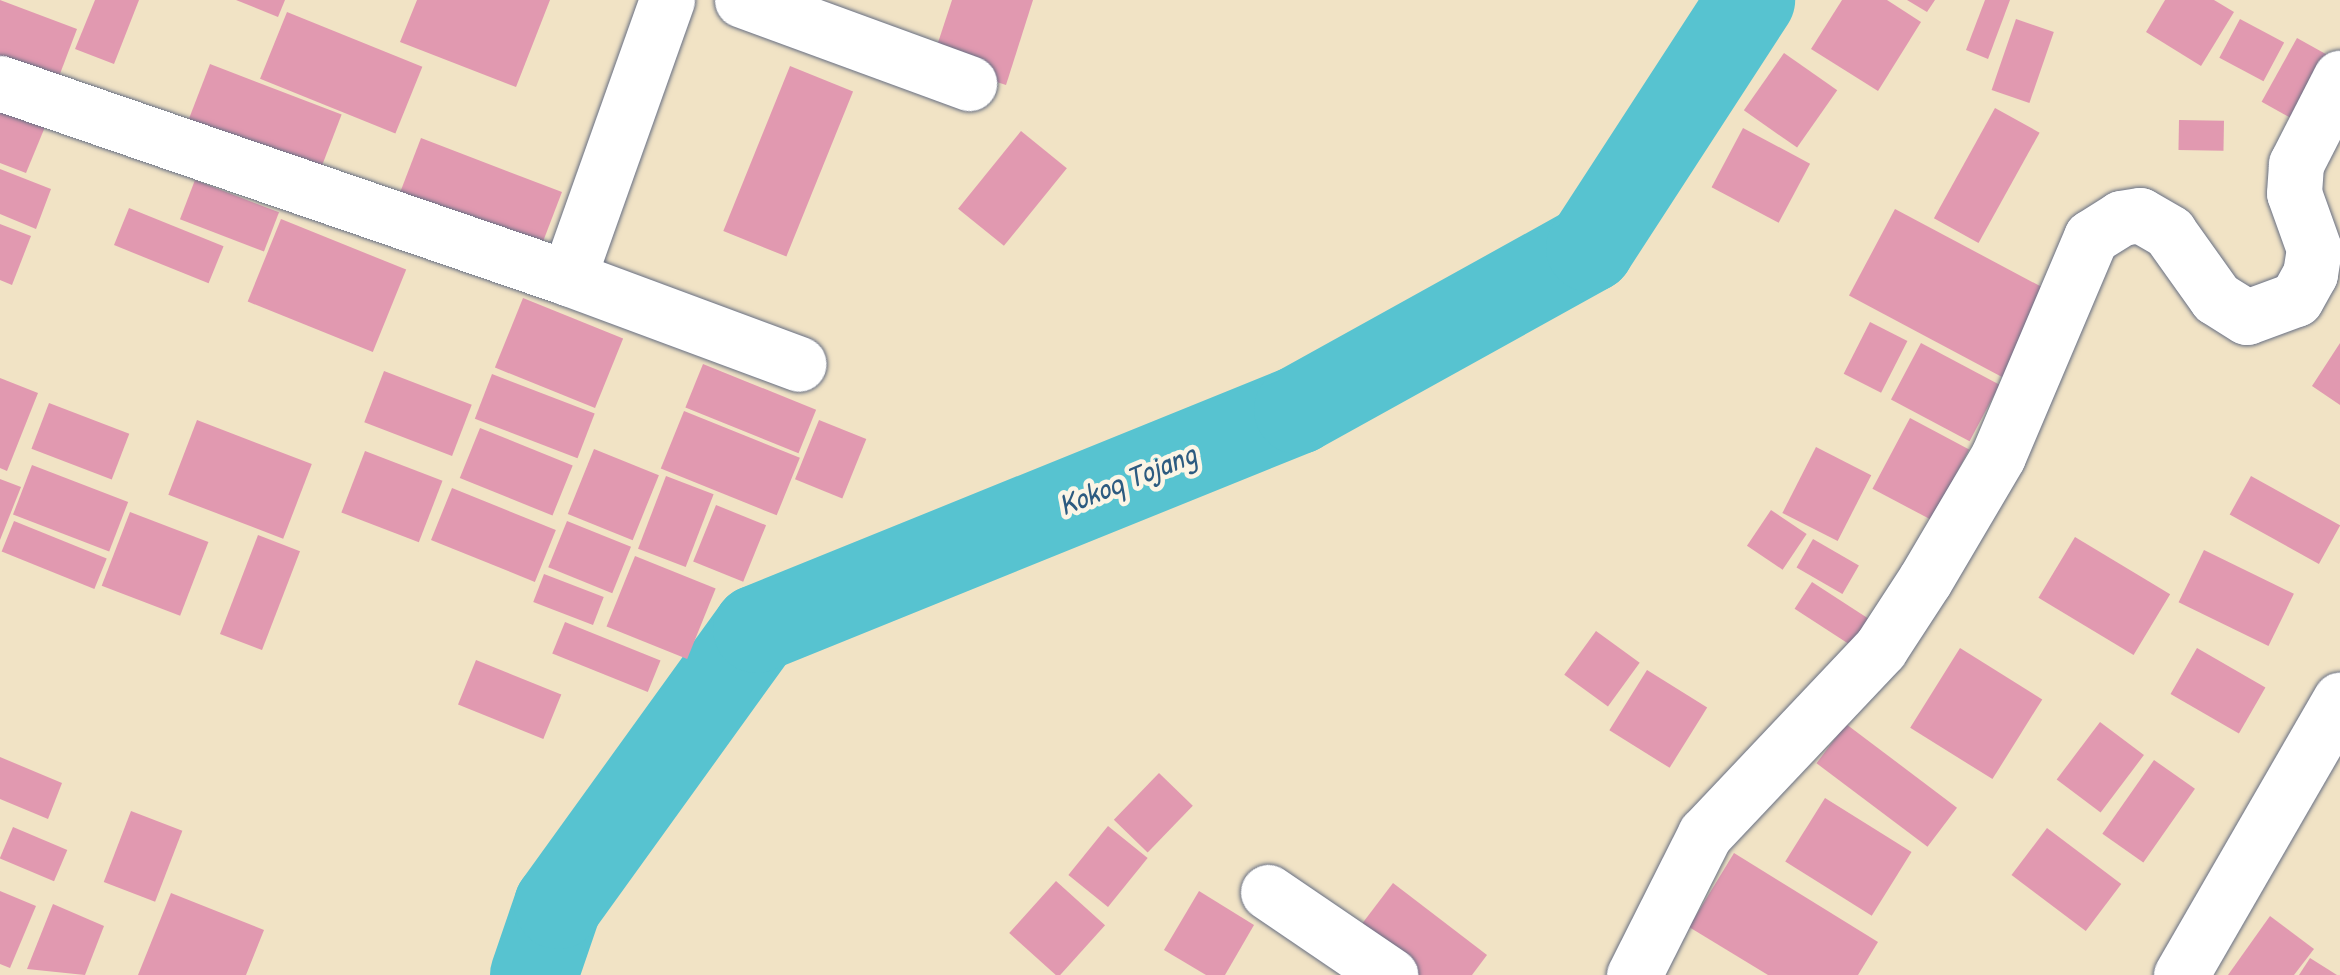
<!DOCTYPE html>
<style>
body{margin:0}
#map{position:relative;width:2340px;height:975px;overflow:hidden;background:#f1e3c5;font-family:"Patrick Hand",sans-serif}
div>[style]{position:absolute}
.river>*{height:88px;margin:-44px;padding:0 44px;transform-origin:44px;border-radius:44px;background:#57c3d0}
.building>*{inset:0;background:#e199b0;transform-origin:0 0}
.roads{filter:drop-shadow(0 0 2px #666e82) drop-shadow(0 0 2px #666e82)}
.minor>*{height:55px;margin:-27.5px;padding:0 27.5px;transform-origin:27.5px;border-radius:27.5px;background:#fff}
span{translate:-50% -50%;white-space:nowrap;text-align:center;line-height:1.15;-webkit-text-stroke:9px #fcf5e5;paint-order:stroke}
.water-label{font-size:30px;color:#2d5b80;font-style:italic}
</style>
<div id="map">
<div class="river">
<i style="left:534px;top:975px;width:74px;rotate:-71.1deg"></i>
<i style="left:558px;top:905px;width:340px;rotate:-54.2deg"></i>
<i style="left:757px;top:629px;width:584px;rotate:-22.04deg"></i>
<i style="left:1298px;top:410px;width:334px;rotate:-29deg"></i>
<i style="left:1590px;top:248px;width:296px;rotate:-57deg"></i>
</div>
<div class="building">
<i style="clip-path:polygon(0 0,77px 29px,55px 87px,0 65px)"></i>
<i style="clip-path:polygon(95px 0,139px 0,114px 64px,75px 49px)"></i>
<i style="clip-path:polygon(236px 0,285px 0,278px 17px)"></i>
<i style="clip-path:polygon(417px 0,550px 0,516px 87px,400px 42px)"></i>
<i style="clip-path:polygon(952px 0,1033px 0,1006px 85px,932px 61px)"></i>
<i style="clip-path:polygon(1842px 0,1887px 0,1921px 22px,1878px 91px,1811px 49px)"></i>
<i style="clip-path:polygon(1907px 0,1935px 0,1927px 12px)"></i>
<i style="clip-path:polygon(1985px 0,2010px 0,1988px 59px,1966px 50px)"></i>
<i style="clip-path:polygon(2165px 0,2214px 0,2234px 12px,2201px 66px,2146px 32px)"></i>
<i style="left:287px;top:12px;width:146px;height:72px;rotate:22deg"></i>
<i style="left:2016px;top:19px;width:40px;height:75px;rotate:19deg"></i>
<i style="left:2240px;top:19px;width:50px;height:44px;rotate:28deg"></i>
<i style="left:2297px;top:38px;width:41px;height:73px;rotate:29deg"></i>
<i style="left:1784px;top:53px;width:65px;height:70px;rotate:35deg"></i>
<i style="left:210px;top:64px;width:141px;height:75px;rotate:21deg"></i>
<i style="left:790px;top:66px;width:68px;height:178px;rotate:22deg"></i>
<i style="clip-path:polygon(0 103px,47px 122px,26px 173px,0 163px)"></i>
<i style="left:1995px;top:108px;width:51px;height:126px;rotate:29deg"></i>
<i style="left:2179px;top:120px;width:45px;height:30px;rotate:1deg"></i>
<i style="left:1743px;top:128px;width:76px;height:67px;rotate:28deg"></i>
<i style="left:1021px;top:131px;width:59px;height:100px;rotate:39deg"></i>
<i style="left:421px;top:138px;width:151px;height:60px;rotate:21deg"></i>
<i style="clip-path:polygon(0 169px,51px 189px,36px 229px,0 214px)"></i>
<i style="left:195px;top:180px;width:90px;height:42px;rotate:21deg"></i>
<i style="left:129px;top:208px;width:102px;height:40px;rotate:22deg"></i>
<i style="left:1895px;top:209px;width:177px;height:98px;rotate:28deg"></i>
<i style="left:281px;top:219px;width:135px;height:89px;rotate:22deg"></i>
<i style="clip-path:polygon(0 224px,31px 236px,12px 285px,0 280px)"></i>
<i style="left:523px;top:298px;width:108px;height:75px;rotate:22deg"></i>
<i style="left:1870px;top:322px;width:42px;height:58px;rotate:27deg"></i>
<i style="left:1921px;top:343px;width:89px;height:64px;rotate:28deg"></i>
<i style="clip-path:polygon(2340px 343px,2340px 405px,2312px 386px)"></i>
<i style="left:703px;top:364px;width:122px;height:47px;rotate:22deg"></i>
<i style="left:384px;top:371px;width:94px;height:55px;rotate:21deg"></i>
<i style="left:492px;top:374px;width:110px;height:48px;rotate:21deg"></i>
<i style="clip-path:polygon(0 378px,38px 393px,7px 471px,0 468px)"></i>
<i style="left:49px;top:403px;width:86px;height:49px;rotate:21deg"></i>
<i style="left:684px;top:411px;width:125px;height:62px;rotate:22deg"></i>
<i style="left:1910px;top:418px;width:67px;height:80px;rotate:28deg"></i>
<i style="left:197px;top:420px;width:123px;height:80px;rotate:21deg"></i>
<i style="left:819px;top:420px;width:51px;height:64px;rotate:22deg"></i>
<i style="left:480px;top:428px;width:100px;height:54px;rotate:22deg"></i>
<i style="left:1816px;top:447px;width:62px;height:74px;rotate:27deg"></i>
<i style="left:594px;top:449px;width:70px;height:70px;rotate:22deg"></i>
<i style="left:365px;top:451px;width:83px;height:66px;rotate:21deg"></i>
<i style="left:32px;top:465px;width:103px;height:53px;rotate:21deg"></i>
<i style="left:666px;top:476px;width:51px;height:78px;rotate:21deg"></i>
<i style="left:2251px;top:476px;width:102px;height:44px;rotate:29deg"></i>
<i style="clip-path:polygon(0 479px,21px 487px,0 540px)"></i>
<i style="left:452px;top:488px;width:112px;height:56px;rotate:22deg"></i>
<i style="left:716px;top:505px;width:54px;height:61px;rotate:22deg"></i>
<i style="left:1771px;top:510px;width:43px;height:43px;rotate:34deg"></i>
<i style="left:130px;top:512px;width:84px;height:79px;rotate:21deg"></i>
<i style="left:14px;top:521px;width:100px;height:33px;rotate:22deg"></i>
<i style="left:567px;top:521px;width:69px;height:50px;rotate:22deg"></i>
<i style="left:258px;top:535px;width:45px;height:106px;rotate:21deg"></i>
<i style="left:2075px;top:537px;width:111px;height:71px;rotate:31deg"></i>
<i style="left:1813px;top:539px;width:53px;height:33px;rotate:30deg"></i>
<i style="left:2204px;top:550px;width:100px;height:58px;rotate:26deg"></i>
<i style="left:635px;top:556px;width:87px;height:76px;rotate:22deg"></i>
<i style="left:544px;top:574px;width:64px;height:30px;rotate:21deg"></i>
<i style="left:1812px;top:582px;width:73px;height:32px;rotate:33deg"></i>
<i style="left:565px;top:622px;width:103px;height:34px;rotate:22deg"></i>
<i style="left:1596px;top:631px;width:54px;height:54px;rotate:36deg"></i>
<i style="left:1960px;top:648px;width:97px;height:94px;rotate:32deg"></i>
<i style="left:2197px;top:648px;width:79px;height:53px;rotate:30deg"></i>
<i style="left:476px;top:660px;width:92px;height:48px;rotate:22deg"></i>
<i style="left:1647px;top:670px;width:71px;height:71px;rotate:32deg"></i>
<i style="left:2100px;top:722px;width:55px;height:72px;rotate:37deg"></i>
<i style="left:1846px;top:724px;width:139px;height:49px;rotate:37deg"></i>
<i style="clip-path:polygon(0 757px,62px 783px,48px 819px,0 799px)"></i>
<i style="left:2154px;top:760px;width:50px;height:90px;rotate:35deg"></i>
<i style="left:1159px;top:773px;width:47px;height:65px;rotate:44deg"></i>
<i style="left:1825px;top:798px;width:102px;height:75px;rotate:32deg"></i>
<i style="left:131px;top:811px;width:55px;height:76px;rotate:21deg"></i>
<i style="left:1108px;top:826px;width:51px;height:63px;rotate:39deg"></i>
<i style="left:13px;top:827px;width:59px;height:34px;rotate:23deg"></i>
<i style="left:2047px;top:828px;width:93px;height:59px;rotate:37deg"></i>
<i style="clip-path:polygon(1734px 853px,1878px 942px,1858px 975px,1768px 975px,1689px 927px)"></i>
<i style="left:1056px;top:881px;width:66px;height:70px;rotate:42deg"></i>
<i style="clip-path:polygon(1393px 883px,1487px 955px,1472px 975px,1409px 975px,1355px 933px)"></i>
<i style="clip-path:polygon(0 891px,36px 906px,10px 968px,0 964px)"></i>
<i style="clip-path:polygon(1199px 891px,1254px 925px,1225px 975px,1206px 975px,1164px 950px)"></i>
<i style="clip-path:polygon(171px 893px,264px 930px,246px 975px,138px 975px)"></i>
<i style="clip-path:polygon(53px 904px,104px 926px,85px 975px,27px 969px)"></i>
<i style="clip-path:polygon(2270px 916px,2314px 949px,2294px 975px,2228px 975px)"></i>
<i style="clip-path:polygon(2310px 958px,2337px 975px,2299px 975px)"></i>
</div>
<div class="roads">
<div class="minor">
<i style="left:742px;top:0;width:242px;rotate:20.1deg"></i>
<i style="left:0;top:83px;width:601px;rotate:18.95deg"></i>
<i style="left:568px;top:278px;width:295px;rotate:-70.4deg"></i>
<i style="left:568px;top:278px;width:246px;rotate:20.4deg"></i>
<i style="left:1268px;top:892px;width:148px;rotate:34.2deg"></i>
<i style="left:1634px;top:975px;width:158px;rotate:-63.3deg"></i>
<i style="left:1705px;top:834px;width:255px;rotate:-46.6deg"></i>
<i style="left:1880px;top:649px;width:82px;rotate:-56.9deg"></i>
<i style="left:1925px;top:580px;width:144px;rotate:-59.5deg"></i>
<i style="left:1998px;top:456px;width:238px;rotate:-67deg"></i>
<i style="left:2091px;top:237px;width:36px;rotate:-32deg"></i>
<i style="left:2121px;top:218px;width:19px;rotate:-9deg"></i>
<i style="left:2140px;top:215px;width:34px;rotate:30deg"></i>
<i style="left:2169px;top:232px;width:81px;rotate:54.5deg"></i>
<i style="left:2216px;top:298px;width:36px;rotate:32deg"></i>
<i style="left:2247px;top:317px;width:52px;rotate:-20.2deg"></i>
<i style="left:2296px;top:299px;width:29px;rotate:-61deg"></i>
<i style="left:2310px;top:274px;width:25px;rotate:-81deg"></i>
<i style="left:2314px;top:249px;width:59px;rotate:-109.7deg"></i>
<i style="left:2294px;top:193px;width:29px;rotate:-86deg"></i>
<i style="left:2296px;top:164px;width:97px;rotate:-62.9deg"></i>
<i style="left:2181px;top:975px;width:318px;rotate:-60deg"></i>
</div>
</div>
<div class="water-label">
<span style="left:1127px;top:479px;rotate:-22deg">Kokoq Tojang</span>
</div>
</div>
